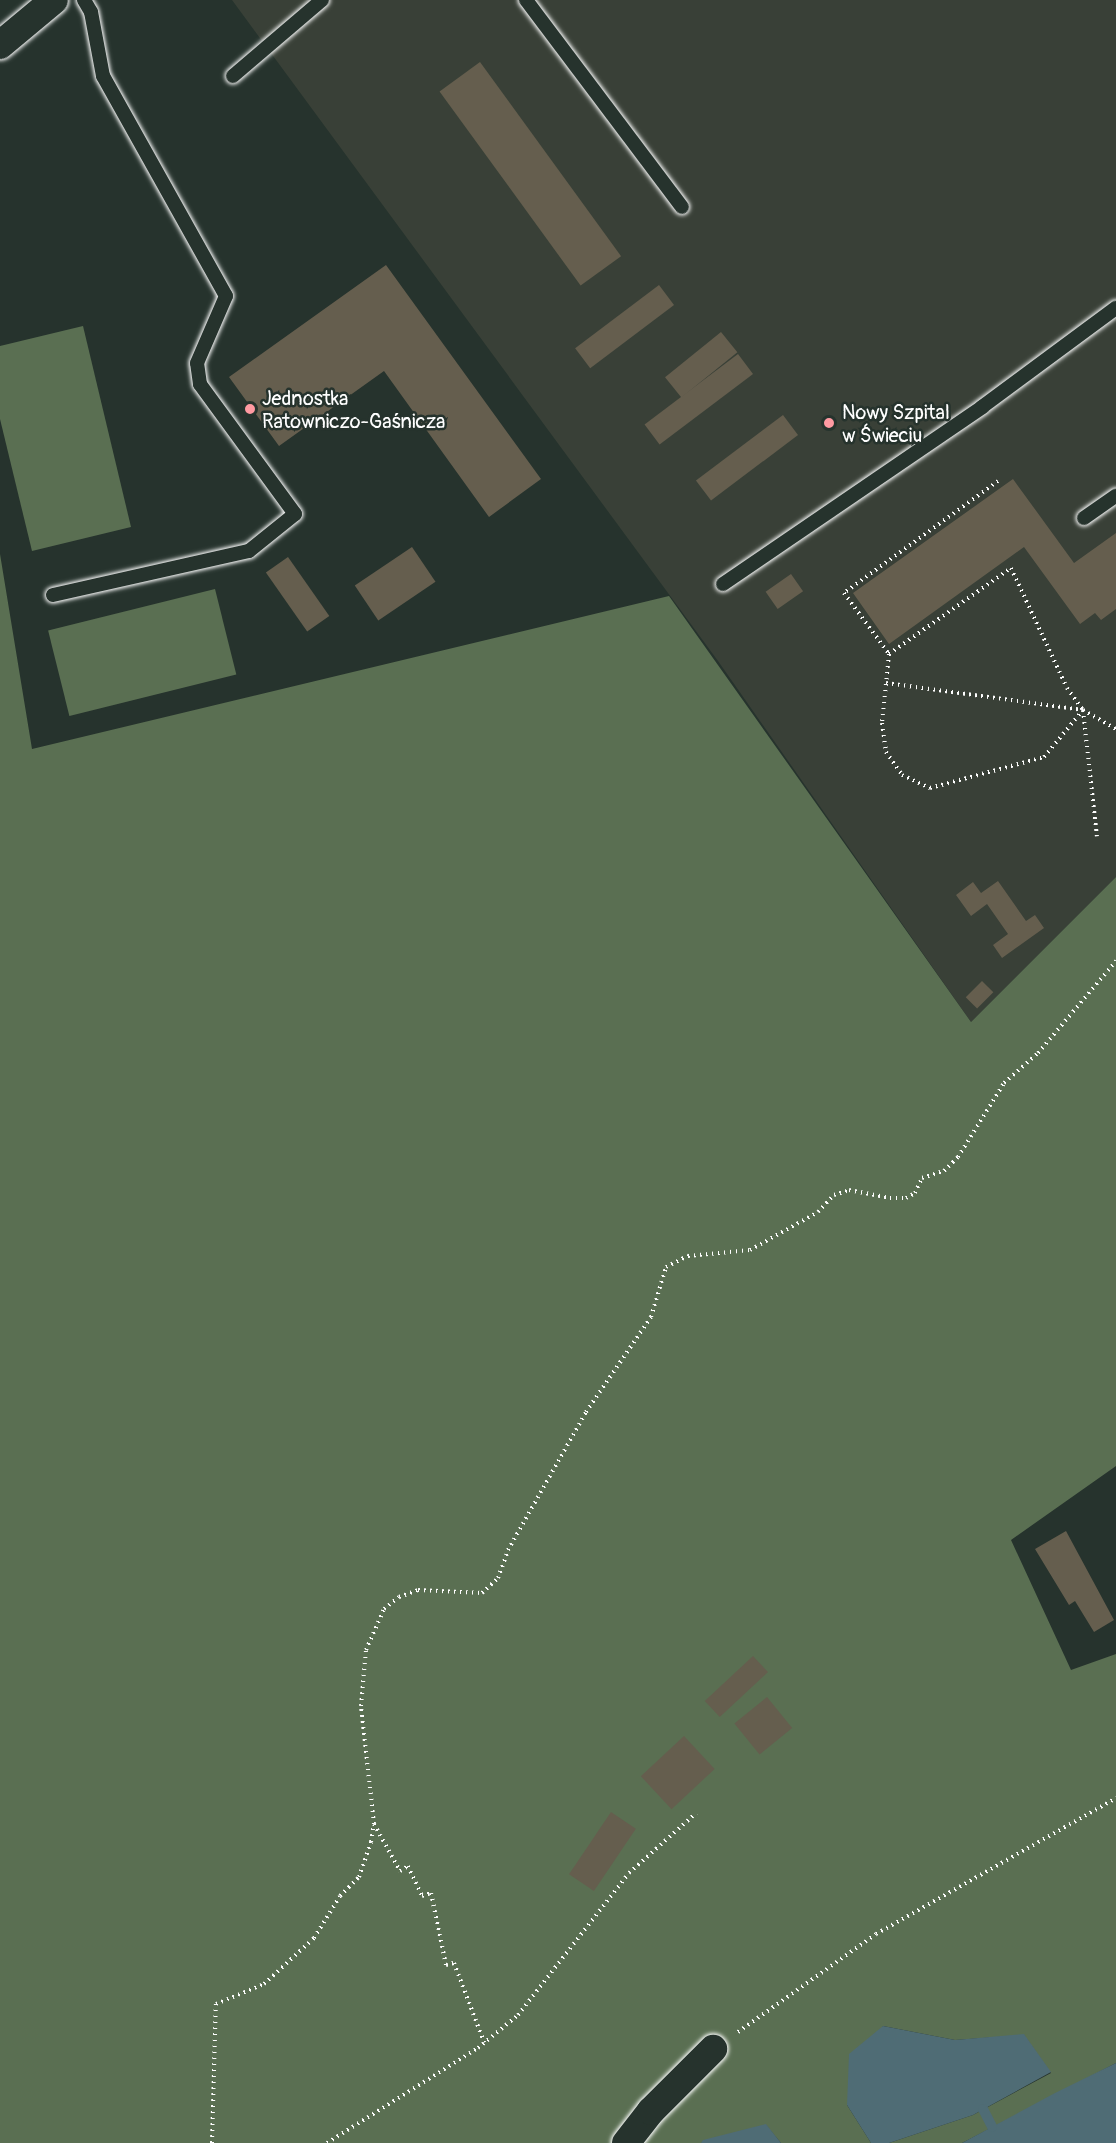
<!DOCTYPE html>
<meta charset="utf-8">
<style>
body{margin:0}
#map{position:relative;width:1116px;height:2143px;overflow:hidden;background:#26332d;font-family:Pangolin,sans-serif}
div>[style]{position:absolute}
.built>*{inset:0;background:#394037}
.green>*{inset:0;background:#5a6f52;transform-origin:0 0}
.water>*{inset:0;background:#4f6c75}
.stream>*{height:10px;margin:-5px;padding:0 5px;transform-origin:5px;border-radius:5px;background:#4f6c75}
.building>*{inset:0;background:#655e4e;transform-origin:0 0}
.path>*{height:4px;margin-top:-2px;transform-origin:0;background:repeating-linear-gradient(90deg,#fff 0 1.5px,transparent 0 6px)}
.roads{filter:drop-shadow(0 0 2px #fff) drop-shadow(0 0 2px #fff)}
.lane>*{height:14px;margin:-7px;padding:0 7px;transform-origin:7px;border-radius:7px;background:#26332d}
.street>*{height:28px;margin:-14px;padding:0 14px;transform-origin:14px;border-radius:14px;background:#26332d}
.dots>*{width:16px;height:16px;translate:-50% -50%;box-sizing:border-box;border:3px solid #26332d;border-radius:50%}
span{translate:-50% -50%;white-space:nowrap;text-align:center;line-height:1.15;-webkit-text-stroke:5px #26332d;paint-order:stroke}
.poi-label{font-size:20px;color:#fff}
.left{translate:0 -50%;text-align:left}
</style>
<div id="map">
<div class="built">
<i style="clip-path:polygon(232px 0,1116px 0,1116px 877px,971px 1022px,718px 661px)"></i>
</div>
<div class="green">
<i style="clip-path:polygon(83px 326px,131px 527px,32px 551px,0 419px,0 346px)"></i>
<i style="clip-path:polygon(0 554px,32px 749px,669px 596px,971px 1022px,1116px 877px,1116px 1466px,1011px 1540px,1071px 1670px,1116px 1654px,1116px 2063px,962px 2143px,889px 2143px,973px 2115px,1051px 2073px,1024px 2035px,955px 2040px,883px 2026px,847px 2105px,871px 2143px,781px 2143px,766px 2125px,701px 2143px,0 2143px)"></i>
<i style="left:215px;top:589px;width:88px;height:172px;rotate:76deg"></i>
</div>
<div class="water">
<i style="clip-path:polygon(883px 2026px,955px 2040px,1024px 2034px,1051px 2072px,973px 2115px,889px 2143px,871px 2143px,847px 2105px,849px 2054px)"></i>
<i style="clip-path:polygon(1116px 2063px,1116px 2143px,962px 2143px,1055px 2093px)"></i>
<i style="clip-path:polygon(766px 2124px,781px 2143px,701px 2143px,703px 2140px)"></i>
</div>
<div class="stream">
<i style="left:983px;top:2109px;width:20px;rotate:63deg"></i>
</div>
<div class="building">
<i style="left:480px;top:62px;width:240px;height:50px;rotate:54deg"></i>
<i style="clip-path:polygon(386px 265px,541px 479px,489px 517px,384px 371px,279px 446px,229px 377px)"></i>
<i style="left:659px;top:285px;width:25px;height:105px;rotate:53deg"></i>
<i style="left:721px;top:332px;width:26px;height:72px;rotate:51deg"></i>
<i style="left:738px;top:354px;width:25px;height:117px;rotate:53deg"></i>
<i style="left:783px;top:415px;width:25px;height:109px;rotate:53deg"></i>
<i style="clip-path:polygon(1013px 479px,1074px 563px,1116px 533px,1116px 609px,1101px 620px,1095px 613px,1080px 624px,1024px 547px,889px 644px,853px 593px)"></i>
<i style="left:412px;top:547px;width:42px;height:69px;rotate:56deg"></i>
<i style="left:288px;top:557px;width:72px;height:27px;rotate:55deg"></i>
<i style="left:791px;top:574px;width:21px;height:31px;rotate:55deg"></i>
<i style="clip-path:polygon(998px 881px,1026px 921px,1035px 915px,1044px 928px,1002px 958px,993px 945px,1008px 934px,987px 904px,971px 916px,956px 895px,973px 882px,981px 893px)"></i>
<i style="left:982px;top:981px;width:16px;height:23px;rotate:45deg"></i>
<i style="clip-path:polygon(1066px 1531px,1114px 1620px,1094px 1632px,1075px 1601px,1069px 1605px,1035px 1549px)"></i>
<i style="left:753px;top:1656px;width:22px;height:66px;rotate:47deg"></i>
<i style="left:767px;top:1697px;width:40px;height:42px;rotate:51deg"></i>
<i style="left:684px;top:1736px;width:45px;height:59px;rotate:47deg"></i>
<i style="left:611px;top:1812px;width:30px;height:75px;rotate:34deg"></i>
</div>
<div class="path">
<i style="left:998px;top:481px;width:190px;rotate:144deg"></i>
<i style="left:844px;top:593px;width:76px;rotate:53.6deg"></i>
<i style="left:889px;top:654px;width:149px;rotate:-35.2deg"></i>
<i style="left:1011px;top:568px;width:132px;rotate:65deg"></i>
<i style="left:1067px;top:688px;width:27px;rotate:54deg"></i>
<i style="left:1083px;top:710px;width:127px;rotate:83.7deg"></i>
<i style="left:889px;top:654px;width:69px;rotate:95.8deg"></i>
<i style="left:882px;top:723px;width:29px;rotate:82deg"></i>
<i style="left:886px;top:752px;width:28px;rotate:55deg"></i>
<i style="left:902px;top:775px;width:31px;rotate:25deg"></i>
<i style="left:930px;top:788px;width:118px;rotate:-15.2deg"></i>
<i style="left:1044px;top:757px;width:61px;rotate:-50.3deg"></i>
<i style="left:886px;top:683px;width:199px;rotate:7.8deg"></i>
<i style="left:1083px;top:710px;width:38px;rotate:30deg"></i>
<i style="left:374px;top:1824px;width:54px;rotate:61deg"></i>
<i style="left:400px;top:1871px;width:9px;rotate:-32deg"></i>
<i style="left:408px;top:1866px;width:33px;rotate:65deg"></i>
<i style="left:422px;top:1896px;width:9px;rotate:-18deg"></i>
<i style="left:431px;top:1893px;width:74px;rotate:78.2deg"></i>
<i style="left:446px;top:1965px;width:8px;rotate:-14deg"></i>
<i style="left:454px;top:1963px;width:85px;rotate:69.2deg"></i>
<i style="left:738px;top:2032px;width:169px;rotate:-35.4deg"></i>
<i style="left:876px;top:1934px;width:276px;rotate:-29.5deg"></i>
<i style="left:212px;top:2143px;width:139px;rotate:-88.4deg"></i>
<i style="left:216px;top:2004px;width:52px;rotate:-22.6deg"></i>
<i style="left:264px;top:1984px;width:68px;rotate:-42.6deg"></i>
<i style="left:314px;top:1938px;width:49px;rotate:-58.2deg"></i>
<i style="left:340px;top:1896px;width:27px;rotate:-45deg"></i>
<i style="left:359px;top:1877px;width:37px;rotate:-71deg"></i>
<i style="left:371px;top:1842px;width:18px;rotate:-81deg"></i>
<i style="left:374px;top:1824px;width:119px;rotate:-96.3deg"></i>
<i style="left:361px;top:1706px;width:56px;rotate:-84.9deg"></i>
<i style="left:366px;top:1650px;width:45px;rotate:-66.3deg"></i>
<i style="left:384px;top:1609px;width:19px;rotate:-39deg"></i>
<i style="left:399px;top:1597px;width:20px;rotate:-20deg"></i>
<i style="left:418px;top:1590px;width:64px;rotate:2.7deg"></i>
<i style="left:482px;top:1593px;width:22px;rotate:-43deg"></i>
<i style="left:498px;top:1578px;width:30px;rotate:-70deg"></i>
<i style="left:508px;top:1550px;width:159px;rotate:-60.5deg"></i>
<i style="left:586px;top:1412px;width:115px;rotate:-55.6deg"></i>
<i style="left:651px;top:1317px;width:52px;rotate:-73.3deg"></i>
<i style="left:666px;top:1267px;width:25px;rotate:-27deg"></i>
<i style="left:688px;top:1256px;width:62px;rotate:-5.5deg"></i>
<i style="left:750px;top:1250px;width:78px;rotate:-29.2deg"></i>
<i style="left:818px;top:1212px;width:23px;rotate:-47deg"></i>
<i style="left:834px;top:1195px;width:16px;rotate:-18deg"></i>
<i style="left:849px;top:1190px;width:42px;rotate:11deg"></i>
<i style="left:890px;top:1198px;width:16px"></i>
<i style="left:906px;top:1198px;width:10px;rotate:-29deg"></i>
<i style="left:915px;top:1193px;width:17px;rotate:-65deg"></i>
<i style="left:922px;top:1178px;width:23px;rotate:-18deg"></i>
<i style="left:944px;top:1171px;width:20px;rotate:-45deg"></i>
<i style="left:958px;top:1157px;width:87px;rotate:-58.1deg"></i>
<i style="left:1004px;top:1083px;width:45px;rotate:-41.4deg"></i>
<i style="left:1038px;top:1053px;width:121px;rotate:-49.7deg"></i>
<i style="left:327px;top:2143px;width:178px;rotate:-32.2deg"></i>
<i style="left:478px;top:2048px;width:52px;rotate:-39.5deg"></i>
<i style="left:518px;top:2015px;width:180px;rotate:-52deg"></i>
<i style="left:629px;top:1873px;width:90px;rotate:-41.8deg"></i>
</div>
<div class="roads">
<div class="lane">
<i style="left:526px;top:0;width:259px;rotate:53deg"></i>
<i style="left:233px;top:76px;width:117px;rotate:-40.5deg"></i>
<i style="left:1084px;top:518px;width:39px;rotate:-35deg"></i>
<i style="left:723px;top:584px;width:314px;rotate:-34.3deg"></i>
<i style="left:982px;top:407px;width:167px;rotate:-36.5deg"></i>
<i style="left:53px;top:595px;width:201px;rotate:-12.7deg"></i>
<i style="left:249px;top:551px;width:59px;rotate:-38.8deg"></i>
<i style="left:295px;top:514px;width:161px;rotate:-126.2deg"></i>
<i style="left:200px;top:384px;width:21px;rotate:-98deg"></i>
<i style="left:197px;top:363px;width:73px;rotate:-66.6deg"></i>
<i style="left:226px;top:296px;width:252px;rotate:-119.2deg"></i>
<i style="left:103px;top:76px;width:65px;rotate:-100.6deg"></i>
<i style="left:91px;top:12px;width:14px;rotate:-120deg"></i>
</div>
<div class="street">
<i style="left:0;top:45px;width:70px;rotate:-39.8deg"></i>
<i style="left:626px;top:2143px;width:41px;rotate:-52deg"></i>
<i style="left:651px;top:2111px;width:88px;rotate:-45deg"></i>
</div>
</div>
<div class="dots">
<i style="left:250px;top:409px;background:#ff9aa2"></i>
<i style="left:829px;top:423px;background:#ff9aa2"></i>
</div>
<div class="poi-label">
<span class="left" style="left:262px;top:410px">Jednostka<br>Ratowniczo-Gaśnicza</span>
<span class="left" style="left:842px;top:424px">Nowy Szpital<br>w Świeciu</span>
</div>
</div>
